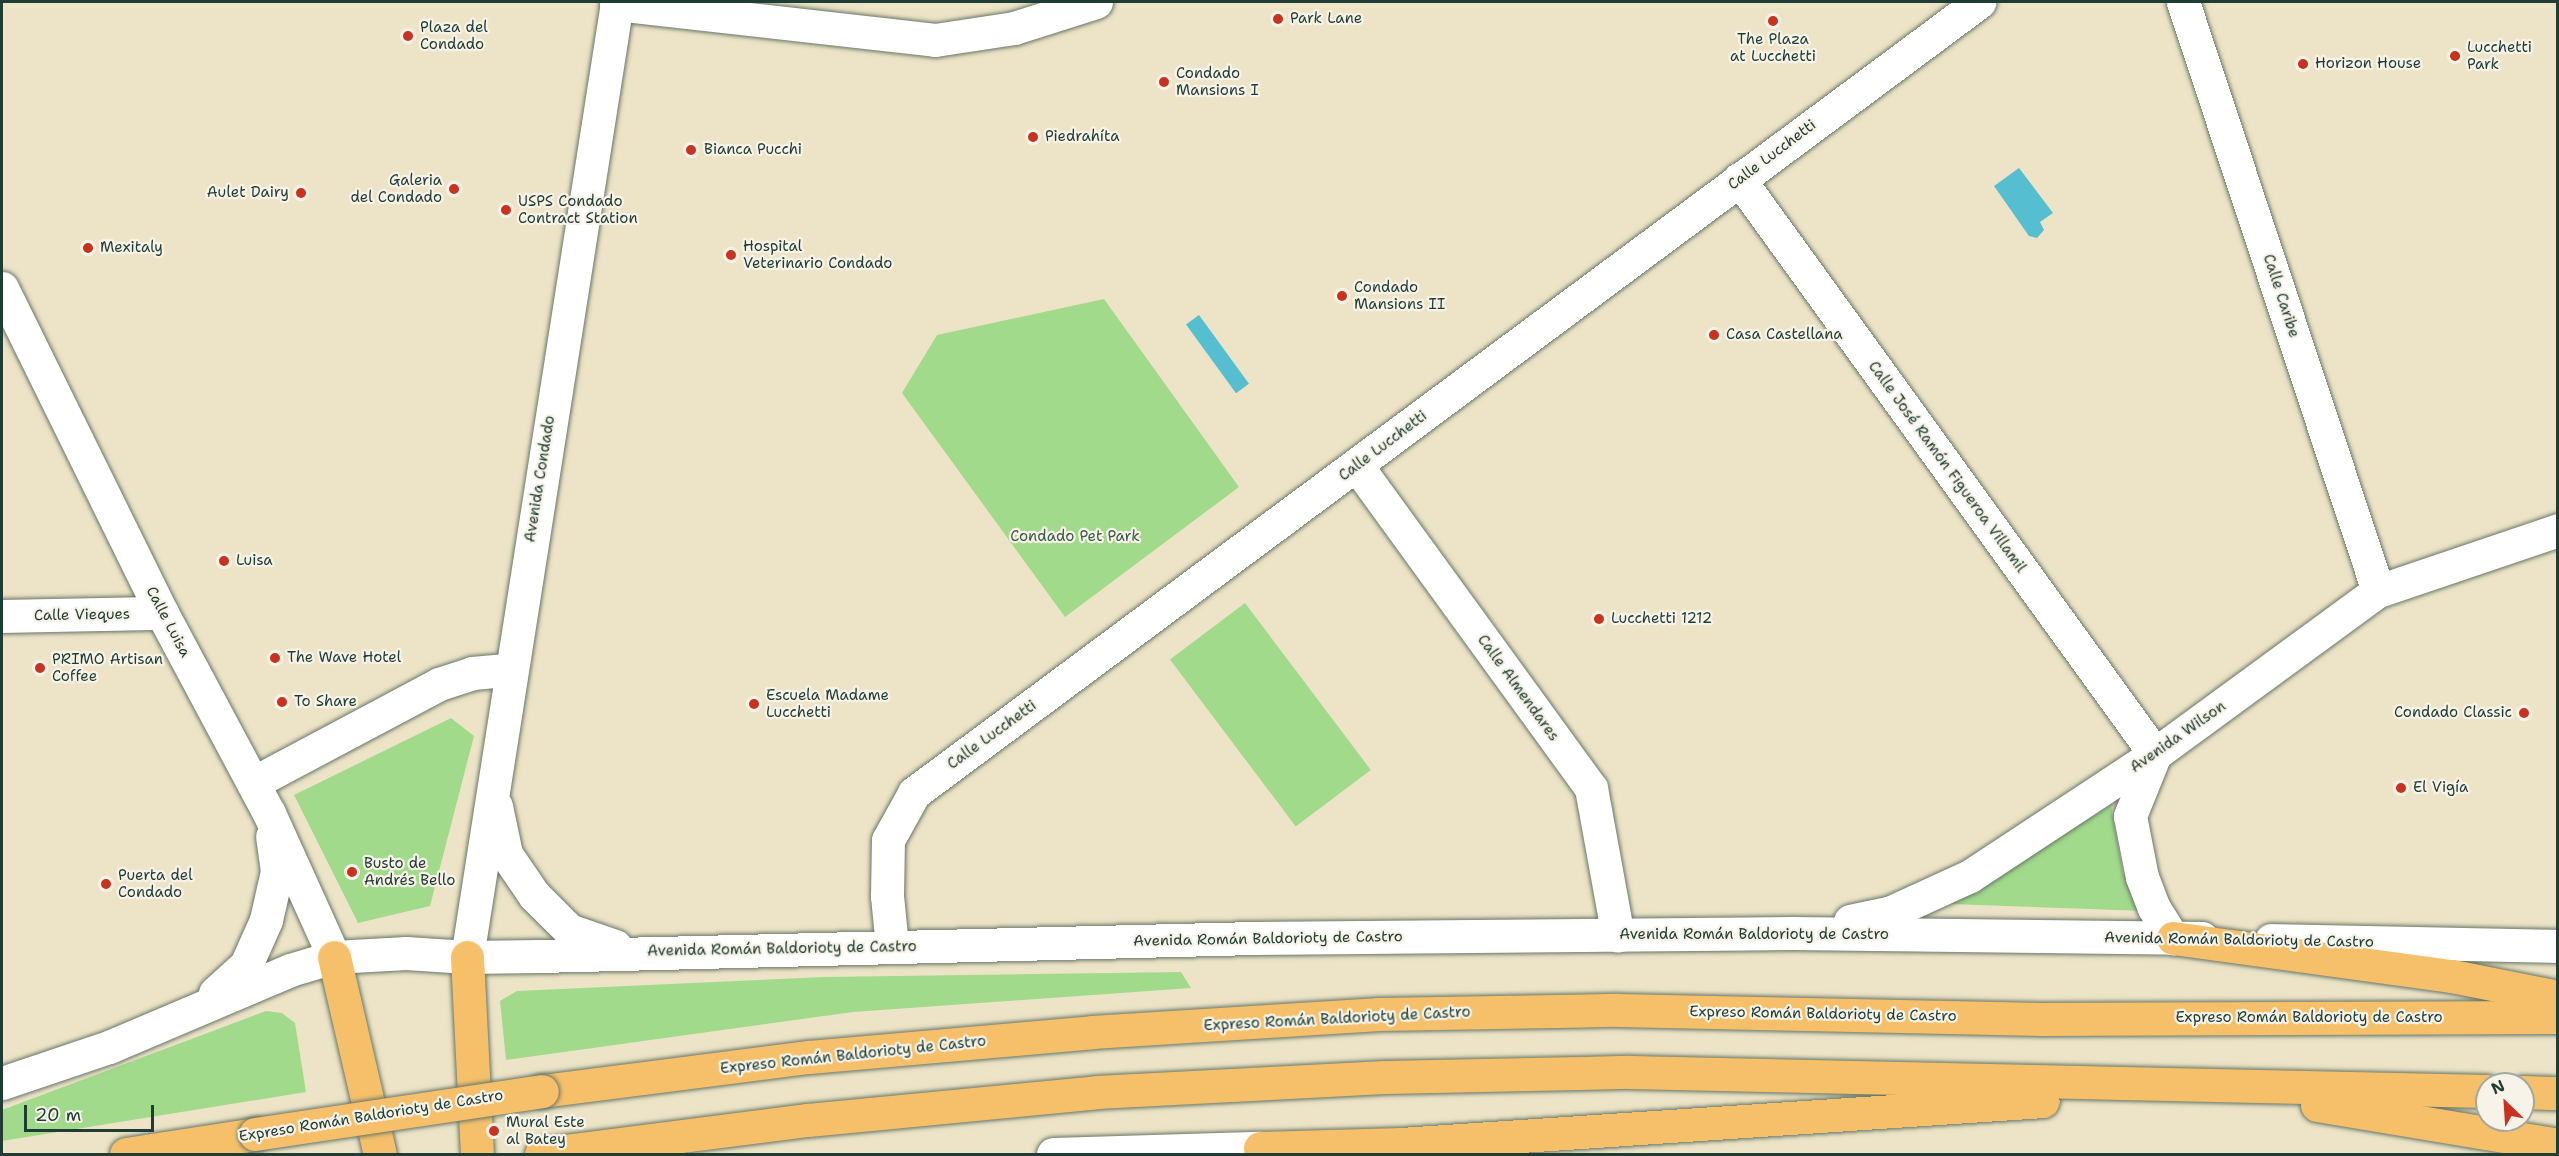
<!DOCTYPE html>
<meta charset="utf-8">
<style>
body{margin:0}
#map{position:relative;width:2559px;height:1156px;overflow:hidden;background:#ede4c7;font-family:"Shantell Sans",sans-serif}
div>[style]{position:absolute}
.green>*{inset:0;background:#a2da8c;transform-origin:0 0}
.water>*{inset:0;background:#55bed1;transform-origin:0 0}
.roads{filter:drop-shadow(0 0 2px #677767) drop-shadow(0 0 2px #677767)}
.minor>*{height:33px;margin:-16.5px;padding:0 16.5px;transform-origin:16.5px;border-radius:16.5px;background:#fff}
.major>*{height:33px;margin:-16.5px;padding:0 16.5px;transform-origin:16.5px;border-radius:16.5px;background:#f6c06b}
.highway>*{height:33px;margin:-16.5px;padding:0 16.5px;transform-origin:16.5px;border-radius:16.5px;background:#f6c06b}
.bridges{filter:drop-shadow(0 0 2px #677767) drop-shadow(0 0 2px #677767)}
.highway-bridge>*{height:33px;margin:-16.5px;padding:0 16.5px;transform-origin:16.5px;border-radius:16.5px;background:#f6c06b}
.dots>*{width:16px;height:16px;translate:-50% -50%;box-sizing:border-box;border:3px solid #f7f3e8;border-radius:50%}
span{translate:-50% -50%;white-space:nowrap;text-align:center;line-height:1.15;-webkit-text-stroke:4.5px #f7f3e8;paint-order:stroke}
.poi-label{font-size:15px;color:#1f3d34}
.left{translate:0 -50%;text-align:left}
.right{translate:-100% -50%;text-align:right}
.street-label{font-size:15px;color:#1f3d34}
.park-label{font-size:15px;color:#395c46}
.frame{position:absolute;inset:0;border:3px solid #1f3d34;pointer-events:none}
.north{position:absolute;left:2475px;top:1072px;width:60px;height:60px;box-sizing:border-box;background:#f7f3e8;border:2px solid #a1aaa0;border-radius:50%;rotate:335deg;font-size:16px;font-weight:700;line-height:24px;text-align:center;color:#1f3d34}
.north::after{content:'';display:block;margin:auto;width:21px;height:27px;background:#c8321e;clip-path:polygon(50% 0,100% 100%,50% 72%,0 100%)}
.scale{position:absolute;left:24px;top:1105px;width:130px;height:27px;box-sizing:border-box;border:3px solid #1f3d34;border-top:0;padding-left:8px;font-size:18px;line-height:21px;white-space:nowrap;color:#1f3d34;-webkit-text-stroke:4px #f7f3e8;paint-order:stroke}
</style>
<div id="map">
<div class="green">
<i style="clip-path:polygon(1104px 299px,1239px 487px,1065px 617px,902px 393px,937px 335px)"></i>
<i style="left:1245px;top:603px;width:209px;height:94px;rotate:53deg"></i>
<i style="clip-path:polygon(451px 718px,474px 736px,430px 906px,358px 923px,294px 795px)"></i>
<i style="clip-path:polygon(2111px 805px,2123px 873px,2146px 911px,1949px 904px)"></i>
<i style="clip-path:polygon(1181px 972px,1191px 988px,853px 1012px,506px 1060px,500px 1001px,517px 991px,825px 977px)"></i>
<i style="clip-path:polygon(266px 1011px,282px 1013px,295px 1023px,306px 1092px,2px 1141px,2px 1110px)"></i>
</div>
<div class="water">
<i style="clip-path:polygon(2019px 168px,2053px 213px,2040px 222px,2044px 230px,2037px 238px,2029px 236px,1994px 186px)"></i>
<i style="left:1199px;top:315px;width:85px;height:16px;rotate:54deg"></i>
</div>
<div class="roads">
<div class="minor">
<i style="left:2183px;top:2px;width:620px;rotate:71.68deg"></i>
<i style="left:616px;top:4px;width:321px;rotate:6.4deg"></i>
<i style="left:935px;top:40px;width:80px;rotate:-8.6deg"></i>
<i style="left:1014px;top:28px;width:86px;rotate:-17.6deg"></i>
<i style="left:1739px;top:179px;width:710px;rotate:54.12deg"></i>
<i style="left:2px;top:288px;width:362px;rotate:63.8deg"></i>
<i style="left:162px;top:613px;width:227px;rotate:61.9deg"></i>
<i style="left:269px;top:813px;width:158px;rotate:65.7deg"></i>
<i style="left:1357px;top:466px;width:398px;rotate:54deg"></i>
<i style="left:1591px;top:788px;width:150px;rotate:79.7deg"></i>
<i style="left:2px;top:616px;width:160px;rotate:-1.1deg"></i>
<i style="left:2155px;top:754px;width:67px;rotate:112deg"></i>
<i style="left:2130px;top:816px;width:62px;rotate:78.9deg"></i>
<i style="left:2142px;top:877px;width:33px;rotate:69deg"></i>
<i style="left:2154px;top:908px;width:36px;rotate:58deg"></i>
<i style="left:253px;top:783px;width:211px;rotate:-28deg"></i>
<i style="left:439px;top:684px;width:35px;rotate:-18deg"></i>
<i style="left:472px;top:673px;width:37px;rotate:-5deg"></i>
<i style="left:496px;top:806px;width:49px;rotate:78.2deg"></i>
<i style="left:506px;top:854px;width:50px;rotate:55.7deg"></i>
<i style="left:534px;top:895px;width:49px;rotate:45deg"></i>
<i style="left:569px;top:930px;width:49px;rotate:19.2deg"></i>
<i style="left:1850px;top:921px;width:40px;rotate:-12deg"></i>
<i style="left:1889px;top:913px;width:89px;rotate:-24.6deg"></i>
<i style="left:1970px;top:876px;width:222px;rotate:-33.4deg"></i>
<i style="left:2155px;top:754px;width:276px;rotate:-36.2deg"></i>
<i style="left:2378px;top:591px;width:190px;rotate:-18.7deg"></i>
<i style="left:2271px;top:940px;width:287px;rotate:1.2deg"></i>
<i style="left:892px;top:946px;width:50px;rotate:-95.7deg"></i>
<i style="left:887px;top:896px;width:56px;rotate:-89deg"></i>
<i style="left:888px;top:840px;width:54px;rotate:-61deg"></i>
<i style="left:914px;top:793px;width:1327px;rotate:-36.6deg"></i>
<i style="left:467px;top:957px;width:967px;rotate:-81.07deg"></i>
<i style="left:215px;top:993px;width:42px;rotate:-42.1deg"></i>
<i style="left:246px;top:965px;width:49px;rotate:-66deg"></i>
<i style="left:266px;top:920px;width:50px;rotate:-77.3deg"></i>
<i style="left:277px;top:871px;width:35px;rotate:-98deg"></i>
<i style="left:2px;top:1083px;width:113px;rotate:-18.6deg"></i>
<i style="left:109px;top:1047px;width:197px;rotate:-23deg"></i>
<i style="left:290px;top:970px;width:46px;rotate:-16.5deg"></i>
<i style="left:334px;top:957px;width:72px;rotate:-3.2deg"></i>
<i style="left:406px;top:953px;width:61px;rotate:3.8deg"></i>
<i style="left:467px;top:957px;width:72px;rotate:-0.8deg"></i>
<i style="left:539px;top:956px;width:714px;rotate:-1.44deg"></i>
<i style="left:1253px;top:938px;width:540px;rotate:-0.53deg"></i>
<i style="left:1793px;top:933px;width:409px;rotate:0.7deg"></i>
<i style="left:1053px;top:1154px;width:207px;rotate:-1.7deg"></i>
<i style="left:1260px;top:1148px;width:8px;rotate:45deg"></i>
</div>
<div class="major">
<i style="left:334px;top:957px;width:202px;rotate:76.9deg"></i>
<i style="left:467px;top:957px;width:197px;rotate:87.1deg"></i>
</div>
<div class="highway">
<i style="left:2173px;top:938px;width:282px;rotate:7.8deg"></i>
<i style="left:2452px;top:976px;width:108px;rotate:11.2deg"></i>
<i style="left:542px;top:1091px;width:269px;rotate:-7.3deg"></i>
<i style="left:809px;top:1057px;width:284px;rotate:-5deg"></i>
<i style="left:1092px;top:1032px;width:288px;rotate:-3.6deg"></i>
<i style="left:1379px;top:1014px;width:238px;rotate:-1deg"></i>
<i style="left:1617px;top:1010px;width:425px;rotate:1.2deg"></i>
<i style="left:2042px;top:1019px;width:516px;rotate:-0.22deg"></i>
<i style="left:2523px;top:1092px;width:35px;rotate:2deg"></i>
<i style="left:2317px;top:1105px;width:244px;rotate:9.4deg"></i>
<i style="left:1260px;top:1148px;width:141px;rotate:-1.6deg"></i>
<i style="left:1401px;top:1144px;width:643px;rotate:-3.83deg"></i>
<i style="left:126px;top:1154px;width:131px;rotate:-8.8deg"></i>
<i style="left:541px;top:1154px;width:269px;rotate:-7.3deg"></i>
<i style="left:808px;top:1120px;width:290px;rotate:-5.5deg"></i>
<i style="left:1097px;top:1092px;width:288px;rotate:-3deg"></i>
<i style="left:1385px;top:1077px;width:245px;rotate:-1.2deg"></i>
<i style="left:1630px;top:1072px;width:857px;rotate:1.27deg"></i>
</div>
</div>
<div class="bridges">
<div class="highway-bridge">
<i style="left:255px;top:1134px;width:290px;rotate:-8.5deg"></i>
</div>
</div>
<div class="dots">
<i style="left:1278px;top:19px;background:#c8321e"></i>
<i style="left:1773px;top:21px;background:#c8321e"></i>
<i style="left:408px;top:36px;background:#c8321e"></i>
<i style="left:2455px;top:56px;background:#c8321e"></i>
<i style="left:2303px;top:64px;background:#c8321e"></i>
<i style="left:1164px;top:82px;background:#c8321e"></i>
<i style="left:1033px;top:137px;background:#c8321e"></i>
<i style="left:691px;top:150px;background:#c8321e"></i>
<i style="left:454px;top:189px;background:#c8321e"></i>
<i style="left:301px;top:193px;background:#c8321e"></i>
<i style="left:506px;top:210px;background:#c8321e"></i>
<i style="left:88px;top:248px;background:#c8321e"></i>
<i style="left:731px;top:255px;background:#c8321e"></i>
<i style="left:1342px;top:296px;background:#c8321e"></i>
<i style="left:1714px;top:335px;background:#c8321e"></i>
<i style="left:224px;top:561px;background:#c8321e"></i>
<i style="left:1599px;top:619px;background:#c8321e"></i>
<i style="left:275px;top:658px;background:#c8321e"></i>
<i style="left:40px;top:668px;background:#c8321e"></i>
<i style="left:282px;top:702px;background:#c8321e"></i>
<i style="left:754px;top:704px;background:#c8321e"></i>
<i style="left:2524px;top:713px;background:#c8321e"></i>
<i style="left:2401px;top:788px;background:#c8321e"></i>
<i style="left:352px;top:872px;background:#c8321e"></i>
<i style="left:106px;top:884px;background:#c8321e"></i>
<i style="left:494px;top:1131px;background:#c8321e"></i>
</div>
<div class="poi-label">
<span class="left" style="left:1290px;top:19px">Park Lane</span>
<span class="left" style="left:420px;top:36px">Plaza del<br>Condado</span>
<span style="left:1773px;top:48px">The Plaza<br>at Lucchetti</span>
<span class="left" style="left:2467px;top:56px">Lucchetti<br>Park</span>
<span class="left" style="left:2315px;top:64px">Horizon House</span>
<span class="left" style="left:1176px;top:82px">Condado<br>Mansions I</span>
<span class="left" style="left:1045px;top:137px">Piedrahíta</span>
<span class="left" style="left:704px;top:150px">Bianca Pucchi</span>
<span class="right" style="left:442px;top:189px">Galeria<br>del Condado</span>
<span class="right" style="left:289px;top:193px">Aulet Dairy</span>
<span class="left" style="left:518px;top:210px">USPS Condado<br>Contract Station</span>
<span class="left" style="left:743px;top:255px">Hospital<br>Veterinario Condado</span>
<span class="left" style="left:100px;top:248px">Mexitaly</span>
<span class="left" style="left:1354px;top:296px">Condado<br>Mansions II</span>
<span class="left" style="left:1726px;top:335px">Casa Castellana</span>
<span class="left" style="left:236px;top:561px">Luisa</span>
<span class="left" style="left:1611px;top:619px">Lucchetti 1212</span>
<span class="left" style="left:287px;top:658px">The Wave Hotel</span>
<span class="left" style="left:52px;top:668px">PRIMO Artisan<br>Coffee</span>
<span class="left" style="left:766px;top:704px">Escuela Madame<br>Lucchetti</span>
<span class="left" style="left:294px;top:702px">To Share</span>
<span class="right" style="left:2512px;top:713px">Condado Classic</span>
<span class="left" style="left:2413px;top:788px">El Vigía</span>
<span class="left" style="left:364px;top:872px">Busto de<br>Andrés Bello</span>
<span class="left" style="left:118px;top:884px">Puerta del<br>Condado</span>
<span class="left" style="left:506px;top:1131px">Mural Este<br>al Batey</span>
</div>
<div class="street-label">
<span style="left:1772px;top:155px;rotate:-37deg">Calle Lucchetti</span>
<span style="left:2281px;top:296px;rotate:72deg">Calle Caribe</span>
<span style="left:1383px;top:446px;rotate:-37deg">Calle Lucchetti</span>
<span style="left:1947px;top:467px;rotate:54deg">Calle José Ramón Figueroa Villamil</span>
<span style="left:540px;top:479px;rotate:-81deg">Avenida Condado</span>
<span style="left:82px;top:615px;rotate:-1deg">Calle Vieques</span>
<span style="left:168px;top:622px;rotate:62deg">Calle Luisa</span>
<span style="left:1518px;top:688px;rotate:54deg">Calle Almendares</span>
<span style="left:992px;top:735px;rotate:-36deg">Calle Lucchetti</span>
<span style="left:2178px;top:737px;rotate:-35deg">Avenida Wilson</span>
<span style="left:1754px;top:935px">Avenida Román Baldorioty de Castro</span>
<span style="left:1268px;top:939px;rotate:-1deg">Avenida Román Baldorioty de Castro</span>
<span style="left:2239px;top:940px;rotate:1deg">Avenida Román Baldorioty de Castro</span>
<span style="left:782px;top:949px;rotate:-1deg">Avenida Román Baldorioty de Castro</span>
<span style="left:1823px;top:1014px;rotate:1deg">Expreso Román Baldorioty de Castro</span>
<span style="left:2309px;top:1018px">Expreso Román Baldorioty de Castro</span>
<span style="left:1337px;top:1019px;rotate:-3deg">Expreso Román Baldorioty de Castro</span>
<span style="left:853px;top:1055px;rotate:-6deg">Expreso Román Baldorioty de Castro</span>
<span style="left:371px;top:1116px;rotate:-9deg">Expreso Román Baldorioty de Castro</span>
</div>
<div class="park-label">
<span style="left:1075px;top:537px">Condado Pet Park</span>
</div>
<div class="frame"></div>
<div class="north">N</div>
<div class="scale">20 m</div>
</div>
